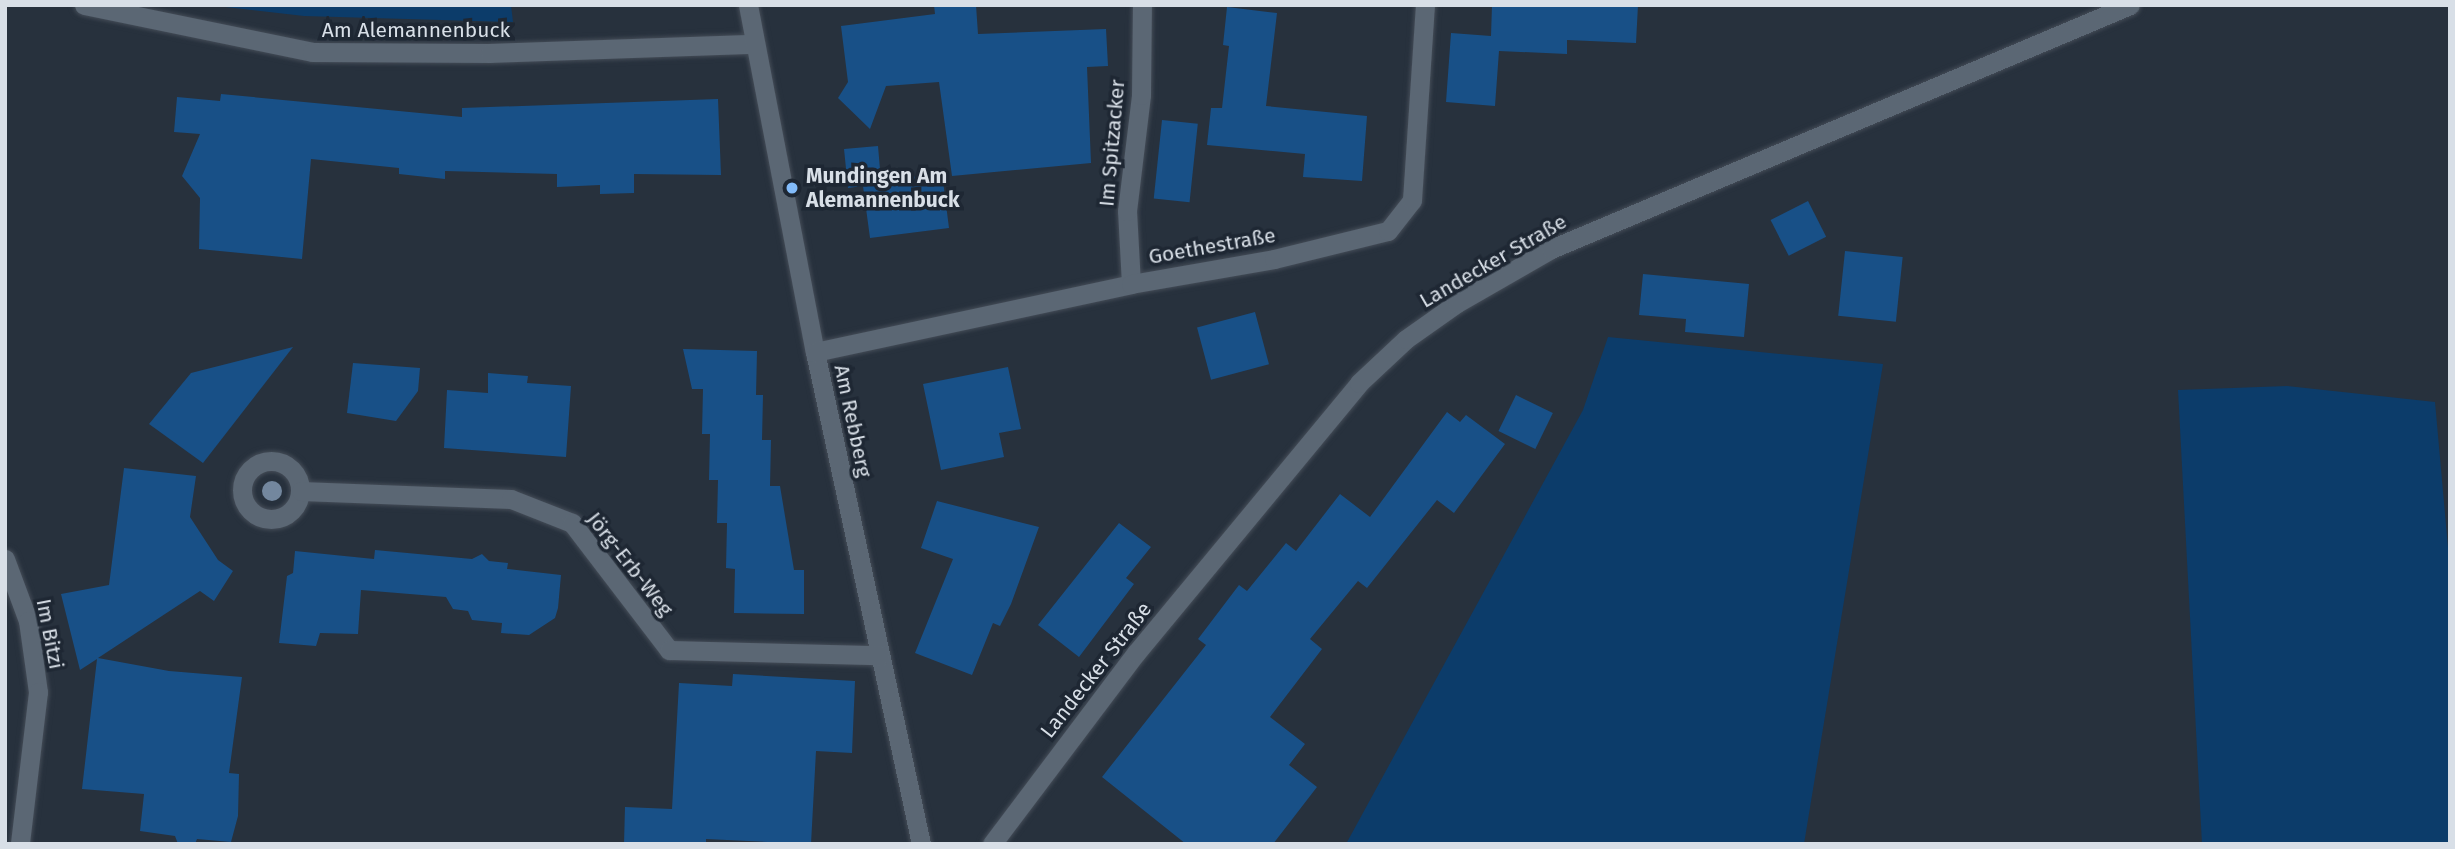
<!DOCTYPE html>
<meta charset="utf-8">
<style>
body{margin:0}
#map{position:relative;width:2455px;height:849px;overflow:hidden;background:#27313d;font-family:"Fira Sans",sans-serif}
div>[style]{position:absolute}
.green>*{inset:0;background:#0c3c6a}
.building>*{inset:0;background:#185087;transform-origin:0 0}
.roads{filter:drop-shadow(0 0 2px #444c57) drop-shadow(0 0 2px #444c57)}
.minor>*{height:19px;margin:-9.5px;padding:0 9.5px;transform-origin:9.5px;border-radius:9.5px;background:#5b6774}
.minor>.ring{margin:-9.5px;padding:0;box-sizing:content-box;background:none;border:19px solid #5b6774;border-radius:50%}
.tertiary>*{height:19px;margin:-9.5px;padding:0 9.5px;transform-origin:9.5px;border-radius:9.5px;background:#5b6774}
.trees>*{width:20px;height:20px;margin:-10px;border-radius:50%;background:#73879e}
.dots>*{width:19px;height:19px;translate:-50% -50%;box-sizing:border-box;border:4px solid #1e2733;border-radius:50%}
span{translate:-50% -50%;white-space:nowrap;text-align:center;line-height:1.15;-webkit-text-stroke:7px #1e2733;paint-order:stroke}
.street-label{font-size:21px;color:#d8dfe7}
.poi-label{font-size:21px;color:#d8dfe7;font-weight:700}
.left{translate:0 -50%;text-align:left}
.frame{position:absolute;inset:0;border:7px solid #d8dfe7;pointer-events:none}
</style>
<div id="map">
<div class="green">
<i style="clip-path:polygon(208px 5px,511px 5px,513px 22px,304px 16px)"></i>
<i style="clip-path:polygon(1608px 337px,1883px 364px,1804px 844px,1346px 844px,1583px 410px)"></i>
<i style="clip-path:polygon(2287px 386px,2435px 402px,2450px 570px,2450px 844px,2202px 844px,2178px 390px)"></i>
</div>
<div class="building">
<i style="clip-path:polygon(934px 5px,976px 5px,978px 34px,1106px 29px,1108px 66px,1087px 67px,1091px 163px,952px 176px,939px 82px,886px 86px,870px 129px,838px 98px,848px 82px,841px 26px,935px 14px)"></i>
<i style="clip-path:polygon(1492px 5px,1638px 5px,1636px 43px,1567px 40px,1567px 54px,1499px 51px,1495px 106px,1446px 102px,1451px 33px,1491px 36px)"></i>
<i style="clip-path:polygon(1227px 7px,1277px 13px,1266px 106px,1367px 116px,1362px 181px,1303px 177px,1305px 154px,1207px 145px,1211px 108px,1222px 108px,1229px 46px,1223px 45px)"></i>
<i style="clip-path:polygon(221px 94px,462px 117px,462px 108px,718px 99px,721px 175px,634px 174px,634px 193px,600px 194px,600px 185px,557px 187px,557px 174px,445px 171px,445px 179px,399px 174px,399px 168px,311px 159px,302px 259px,199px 249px,200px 198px,182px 176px,200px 134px,174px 132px,177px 97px,220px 101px)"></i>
<i style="left:1162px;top:120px;width:36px;height:79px;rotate:6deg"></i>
<i style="clip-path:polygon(878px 146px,881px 181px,942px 173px,949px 228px,870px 238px,863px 186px,848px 188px,844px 149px)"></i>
<i style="left:1808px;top:201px;width:40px;height:42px;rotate:63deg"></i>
<i style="left:1845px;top:251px;width:58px;height:65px;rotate:6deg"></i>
<i style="clip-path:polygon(1643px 274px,1749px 284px,1744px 337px,1685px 332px,1686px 319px,1639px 315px)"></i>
<i style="left:1255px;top:312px;width:54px;height:60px;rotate:75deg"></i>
<i style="clip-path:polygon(293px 347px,203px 463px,149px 424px,191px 373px)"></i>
<i style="clip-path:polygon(683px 349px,757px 351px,756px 395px,763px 395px,762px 440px,771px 440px,770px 486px,780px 486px,794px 570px,804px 570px,804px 614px,734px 613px,735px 569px,726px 568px,727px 523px,717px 523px,718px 480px,709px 480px,710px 434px,702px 434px,703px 389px,692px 389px)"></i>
<i style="clip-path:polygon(353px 363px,420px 368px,418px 391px,396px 421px,347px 413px)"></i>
<i style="clip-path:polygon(1008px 367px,1021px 429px,999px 433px,1004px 457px,941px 470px,923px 384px)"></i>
<i style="clip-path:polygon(488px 373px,528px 376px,527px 383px,571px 386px,566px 457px,444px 448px,447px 390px,488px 393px)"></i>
<i style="left:1516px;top:395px;width:41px;height:40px;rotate:26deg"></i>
<i style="clip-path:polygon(1447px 412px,1460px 422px,1466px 415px,1505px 444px,1454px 513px,1437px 500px,1367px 588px,1358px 581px,1310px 639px,1322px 649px,1270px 717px,1305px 744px,1289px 765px,1317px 787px,1273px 844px,1186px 844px,1102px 777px,1206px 645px,1198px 639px,1239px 585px,1247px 591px,1286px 543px,1296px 551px,1340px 494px,1370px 517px)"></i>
<i style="clip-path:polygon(124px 468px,196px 476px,190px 517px,218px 560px,233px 571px,214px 601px,200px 591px,98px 658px,169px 671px,242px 677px,229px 773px,239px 774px,238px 816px,231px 842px,197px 839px,195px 844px,178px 844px,175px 836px,140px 831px,144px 794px,82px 789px,97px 659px,80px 670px,61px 594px,109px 585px)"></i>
<i style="clip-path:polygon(937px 501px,1039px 527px,1011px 604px,1000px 626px,993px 623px,972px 675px,915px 653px,953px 559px,921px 548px)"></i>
<i style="clip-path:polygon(1119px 523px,1151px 547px,1126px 578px,1134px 584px,1079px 657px,1038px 625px)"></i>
<i style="clip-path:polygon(375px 550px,472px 559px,482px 554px,489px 561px,508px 563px,507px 569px,561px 575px,558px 608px,555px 618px,529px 635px,501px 633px,502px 623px,472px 620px,468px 611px,453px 609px,446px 597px,361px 590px,358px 634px,320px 633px,316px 646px,279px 643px,287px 576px,293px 573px,295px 551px,374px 559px)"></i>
<i style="clip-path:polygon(733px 674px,855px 681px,852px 753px,816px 751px,811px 844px,706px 839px,706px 844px,624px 844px,625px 807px,672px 809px,679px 683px,732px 686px)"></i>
</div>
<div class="roads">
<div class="minor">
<i style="left:84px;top:5px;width:233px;rotate:11.6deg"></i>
<i style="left:312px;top:52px;width:178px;rotate:0.3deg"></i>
<i style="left:490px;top:53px;width:263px;rotate:-2deg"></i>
<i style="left:748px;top:5px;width:353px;rotate:79.1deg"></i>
<i style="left:815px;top:352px;width:503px;rotate:77.84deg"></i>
<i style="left:1131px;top:284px;width:73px;rotate:-93.1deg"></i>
<i style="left:1127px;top:211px;width:117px;rotate:-83.1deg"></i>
<i style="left:1141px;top:95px;width:90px;rotate:-89.4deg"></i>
<i style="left:815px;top:352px;width:323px;rotate:-12.1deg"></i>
<i style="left:1131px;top:284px;width:145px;rotate:-9.9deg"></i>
<i style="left:1274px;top:259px;width:117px;rotate:-13.8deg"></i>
<i style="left:1388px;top:231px;width:39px;rotate:-52deg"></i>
<i style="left:1412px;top:200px;width:195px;rotate:-86.2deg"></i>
<i class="ring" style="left:242px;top:461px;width:39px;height:39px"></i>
<i style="left:301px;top:491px;width:210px;rotate:2.2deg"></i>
<i style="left:511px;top:499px;width:66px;rotate:21.5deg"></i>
<i style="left:572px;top:523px;width:160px;rotate:52.6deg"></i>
<i style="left:669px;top:650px;width:211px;rotate:1.4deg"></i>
<i style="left:5px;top:559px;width:66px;rotate:69.6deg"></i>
<i style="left:28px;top:621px;width:72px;rotate:82deg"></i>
<i style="left:38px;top:692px;width:153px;rotate:96.8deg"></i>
</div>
<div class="tertiary">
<i style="left:992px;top:844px;width:239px;rotate:-53deg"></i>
<i style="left:1136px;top:653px;width:350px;rotate:-50.4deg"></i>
<i style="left:1359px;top:383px;width:64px;rotate:-43.1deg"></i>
<i style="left:1406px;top:339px;width:62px;rotate:-35.2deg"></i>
<i style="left:1457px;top:303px;width:108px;rotate:-29.9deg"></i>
<i style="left:1551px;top:249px;width:628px;rotate:-22.85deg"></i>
</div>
</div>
<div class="trees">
<i style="left:272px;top:491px"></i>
</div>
<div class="dots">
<i style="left:792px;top:188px;background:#83bcfb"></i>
</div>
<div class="street-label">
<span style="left:416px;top:30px">Am Alemannenbuck</span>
<span style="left:1112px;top:143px;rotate:-85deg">Im Spitzacker</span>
<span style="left:1212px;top:246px;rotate:-10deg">Goethestraße</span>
<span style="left:1493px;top:261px;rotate:-30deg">Landecker Straße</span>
<span style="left:853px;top:421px;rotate:78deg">Am Rebberg</span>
<span style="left:630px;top:564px;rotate:52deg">Jörg-Erb-Weg</span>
<span style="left:50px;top:634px;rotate:79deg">Im Bitzi</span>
<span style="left:1096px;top:670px;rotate:-52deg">Landecker Straße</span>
</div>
<div class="poi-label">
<span class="left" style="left:806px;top:188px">Mundingen Am<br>Alemannenbuck</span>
</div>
<div class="frame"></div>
</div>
